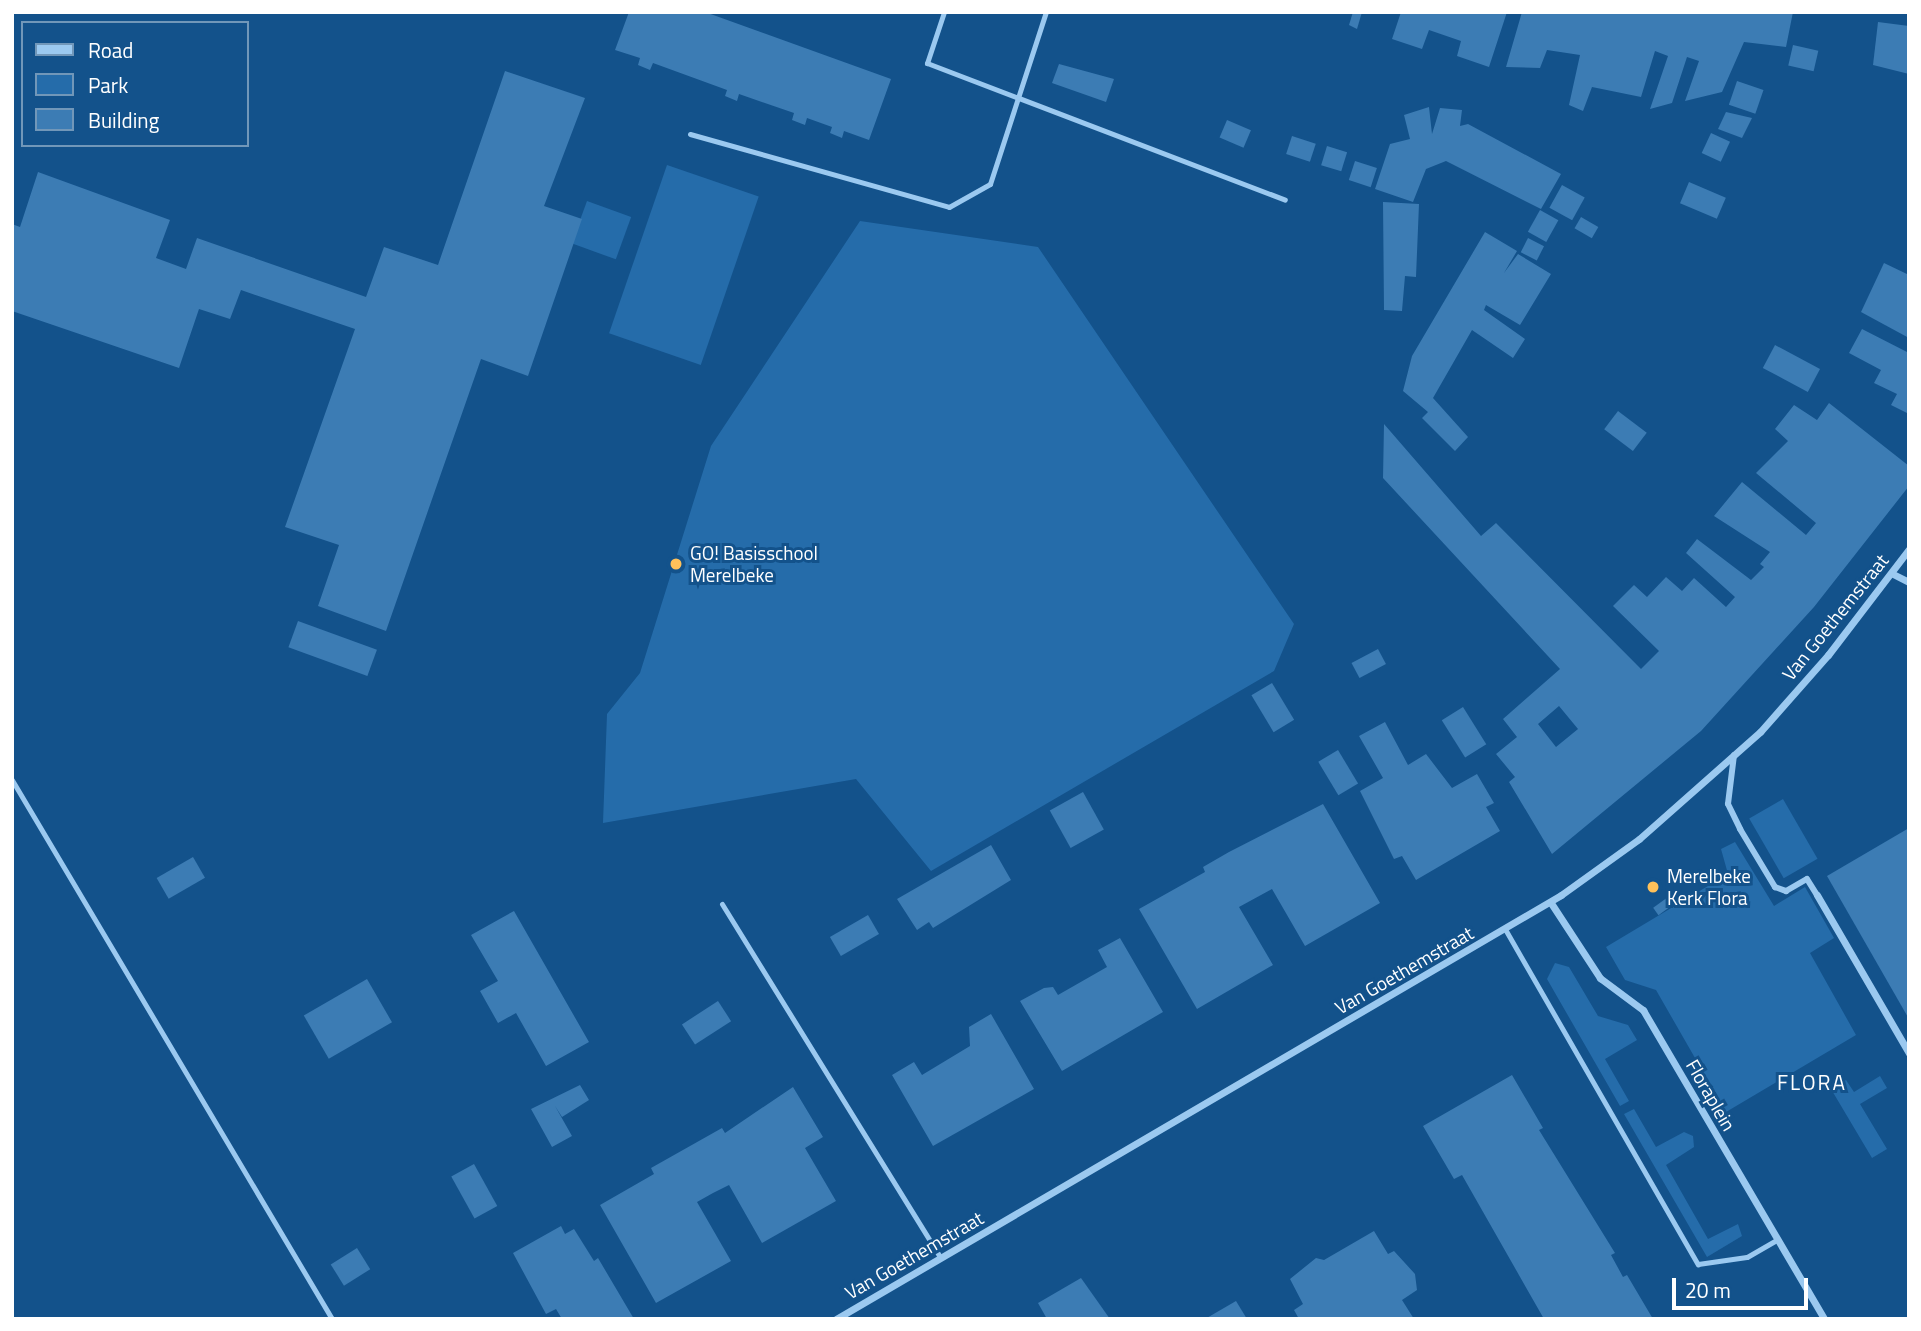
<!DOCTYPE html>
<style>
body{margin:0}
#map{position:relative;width:1921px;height:1331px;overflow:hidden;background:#13528b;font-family:"Titillium Web",sans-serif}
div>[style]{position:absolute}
.green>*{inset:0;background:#256caa;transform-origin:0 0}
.building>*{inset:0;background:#3c7cb4;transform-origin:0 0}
.service>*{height:5px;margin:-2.5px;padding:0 2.5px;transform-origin:2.5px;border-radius:2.5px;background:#9bc9f0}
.pedestrian>*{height:6px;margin:-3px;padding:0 3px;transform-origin:3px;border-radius:3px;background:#9bc9f0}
.minor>*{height:7px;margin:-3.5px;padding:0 3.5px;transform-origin:3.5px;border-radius:3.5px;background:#9bc9f0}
.dots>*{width:19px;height:19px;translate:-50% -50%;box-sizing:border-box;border:4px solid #13528b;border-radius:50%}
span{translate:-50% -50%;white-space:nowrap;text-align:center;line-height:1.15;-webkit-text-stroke:6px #13528b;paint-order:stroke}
.poi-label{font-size:19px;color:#fff}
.left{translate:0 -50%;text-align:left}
.street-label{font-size:19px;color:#fff}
.neighbourhood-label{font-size:21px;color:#fff;letter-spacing:2px}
.frame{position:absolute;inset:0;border:14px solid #fff;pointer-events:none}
.legend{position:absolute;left:21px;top:21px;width:228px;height:126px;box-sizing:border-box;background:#13528b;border:2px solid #7197b9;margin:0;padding:9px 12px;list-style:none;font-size:21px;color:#fff}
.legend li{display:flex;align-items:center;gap:14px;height:35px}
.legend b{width:35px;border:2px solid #7197b9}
.scale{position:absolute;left:1672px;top:1278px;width:136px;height:32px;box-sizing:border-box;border:4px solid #fff;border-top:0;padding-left:9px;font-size:21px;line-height:24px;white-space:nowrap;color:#fff;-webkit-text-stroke:5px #13528b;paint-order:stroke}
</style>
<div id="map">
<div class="green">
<i style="left:667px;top:165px;width:97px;height:178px;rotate:19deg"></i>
<i style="left:587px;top:201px;width:47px;height:45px;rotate:20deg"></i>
<i style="clip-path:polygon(860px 221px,1038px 247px,1294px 624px,1274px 671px,931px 871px,856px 779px,603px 823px,607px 714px,640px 673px,711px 446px)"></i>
<i style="left:1783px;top:799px;width:69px;height:39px;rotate:60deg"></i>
<i style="clip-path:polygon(1735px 842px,1774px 906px,1805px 887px,1834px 938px,1810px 953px,1856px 1035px,1726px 1112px,1656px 990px,1625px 980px,1606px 947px,1728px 874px,1721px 849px)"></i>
<i style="clip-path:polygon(1555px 963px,1569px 967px,1598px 1016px,1628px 1025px,1637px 1040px,1605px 1059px,1629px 1101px,1620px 1106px,1547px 979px)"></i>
<i style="clip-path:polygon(1880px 1076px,1887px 1088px,1860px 1104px,1887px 1149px,1872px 1158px,1831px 1089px,1846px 1080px,1854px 1092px)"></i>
<i style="clip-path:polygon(1634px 1109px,1656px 1147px,1684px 1132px,1693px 1136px,1694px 1147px,1666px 1165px,1708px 1239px,1738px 1224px,1742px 1236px,1707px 1257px,1624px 1114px)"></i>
</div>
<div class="building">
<i style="clip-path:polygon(629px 12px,705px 12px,891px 79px,869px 140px,844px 131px,842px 138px,830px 133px,832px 127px,807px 118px,805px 125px,792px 120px,794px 113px,739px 94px,737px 101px,725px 96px,727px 90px,653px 63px,650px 70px,638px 65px,640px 58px,615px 50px)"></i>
<i style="clip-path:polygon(1353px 12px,1362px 12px,1357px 29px,1349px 25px)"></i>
<i style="clip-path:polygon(1401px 12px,1507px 12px,1489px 67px,1457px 56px,1461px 41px,1429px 30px,1422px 49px,1392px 39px)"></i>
<i style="clip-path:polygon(1522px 12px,1793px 12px,1786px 47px,1744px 42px,1722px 92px,1685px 101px,1699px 61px,1687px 57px,1672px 103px,1650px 109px,1668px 56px,1655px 51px,1641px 97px,1592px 87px,1583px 111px,1569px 105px,1580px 55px,1547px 50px,1540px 68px,1506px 67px)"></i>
<i style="clip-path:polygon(1878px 22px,1909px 26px,1909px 74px,1873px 65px)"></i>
<i style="left:1793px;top:45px;width:26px;height:21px;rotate:13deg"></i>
<i style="clip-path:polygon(1059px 64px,1114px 79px,1106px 102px,1052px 83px)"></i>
<i style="clip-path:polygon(505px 71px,585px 98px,544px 206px,582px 219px,528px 376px,481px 359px,386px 631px,318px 606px,339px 545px,285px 527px,355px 329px,241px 290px,230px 319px,199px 309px,179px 368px,12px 311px,12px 224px,20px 227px,38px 172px,170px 220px,156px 258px,186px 269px,197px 238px,366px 297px,384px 247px,438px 265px)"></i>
<i style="left:1737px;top:81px;width:28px;height:25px;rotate:19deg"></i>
<i style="clip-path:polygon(1429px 107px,1432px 134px,1440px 108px,1462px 110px,1460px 126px,1468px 124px,1561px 174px,1541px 209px,1446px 161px,1426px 169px,1413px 202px,1375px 189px,1390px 144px,1410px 139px,1404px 115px)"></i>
<i style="clip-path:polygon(1726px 112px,1752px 118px,1742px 138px,1718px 129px)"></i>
<i style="left:1227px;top:120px;width:26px;height:19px;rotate:23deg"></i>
<i style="left:1711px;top:133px;width:21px;height:22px;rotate:25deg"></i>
<i style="left:1292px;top:136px;width:25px;height:19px;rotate:18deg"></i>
<i style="left:1327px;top:146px;width:21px;height:20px;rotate:17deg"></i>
<i style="left:1355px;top:161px;width:23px;height:20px;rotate:18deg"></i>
<i style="left:1689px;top:182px;width:40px;height:23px;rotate:23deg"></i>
<i style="left:1562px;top:185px;width:26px;height:26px;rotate:29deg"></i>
<i style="clip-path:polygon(1383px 202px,1419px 204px,1416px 277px,1405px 276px,1402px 311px,1384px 310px)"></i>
<i style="left:1540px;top:210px;width:21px;height:25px;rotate:29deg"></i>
<i style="left:1581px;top:217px;width:20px;height:13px;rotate:30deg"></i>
<i style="clip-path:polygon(1485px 232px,1517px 251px,1504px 273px,1518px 254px,1551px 274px,1520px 325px,1486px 305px,1484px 310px,1525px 339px,1513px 358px,1472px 330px,1433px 398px,1468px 437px,1455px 451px,1422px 418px,1428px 412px,1403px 391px,1412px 356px)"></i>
<i style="left:1528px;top:238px;width:18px;height:16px;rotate:27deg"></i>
<i style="clip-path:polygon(1884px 263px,1909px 275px,1909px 338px,1861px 312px)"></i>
<i style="clip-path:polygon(1862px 329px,1909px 353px,1909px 414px,1891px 405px,1897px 394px,1874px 383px,1881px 370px,1849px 353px)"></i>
<i style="left:1775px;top:345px;width:51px;height:26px;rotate:28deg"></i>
<i style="clip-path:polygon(evenodd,1829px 403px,1909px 466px,1909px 486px,1814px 607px,1701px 731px,1552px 854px,1509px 782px,1515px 777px,1496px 754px,1517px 737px,1503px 719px,1560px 669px,1383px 478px,1384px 424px,1481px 536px,1496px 523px,1641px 669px,1659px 651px,1613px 606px,1634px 585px,1647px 597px,1666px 577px,1682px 591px,1694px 578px,1726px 607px,1735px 597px,1686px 553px,1697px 539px,1751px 580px,1764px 567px,1760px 564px,1770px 552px,1714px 516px,1742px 482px,1806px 535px,1816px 523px,1756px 473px,1788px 441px,1775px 429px,1794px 405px,1817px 420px,1829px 403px,1559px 706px,1578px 729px,1556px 747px,1538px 724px,1559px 706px)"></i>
<i style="left:1618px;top:411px;width:36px;height:23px;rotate:37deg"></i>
<i style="left:298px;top:621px;width:84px;height:28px;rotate:20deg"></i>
<i style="left:1378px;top:649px;width:17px;height:30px;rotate:62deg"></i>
<i style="left:1272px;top:683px;width:43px;height:24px;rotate:59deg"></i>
<i style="left:1463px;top:707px;width:44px;height:25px;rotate:58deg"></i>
<i style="clip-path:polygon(1385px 722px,1408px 765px,1426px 754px,1452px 788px,1477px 774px,1494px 803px,1486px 807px,1500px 831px,1416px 880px,1402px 856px,1394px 859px,1360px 791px,1383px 778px,1359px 736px)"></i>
<i style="left:1338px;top:750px;width:39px;height:23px;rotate:59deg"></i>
<i style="left:1083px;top:792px;width:43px;height:38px;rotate:61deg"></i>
<i style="clip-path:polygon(1323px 804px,1380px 903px,1305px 946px,1272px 889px,1239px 907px,1273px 965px,1197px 1009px,1139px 909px,1205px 872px,1203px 867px,1229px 852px)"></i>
<i style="clip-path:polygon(1909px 828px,1909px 1019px,1827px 876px)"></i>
<i style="clip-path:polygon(991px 845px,1011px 880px,933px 928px,929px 922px,917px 930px,897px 899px)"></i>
<i style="left:193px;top:857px;width:24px;height:42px;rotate:60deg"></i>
<i style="left:1675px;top:892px;width:9px;height:27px;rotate:54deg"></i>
<i style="clip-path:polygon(514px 911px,589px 1042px,546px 1066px,516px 1013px,498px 1023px,480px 991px,498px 981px,471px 935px)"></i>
<i style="left:868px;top:915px;width:22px;height:44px;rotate:60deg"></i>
<i style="clip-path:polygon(1120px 938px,1163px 1012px,1062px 1071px,1020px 1001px,1044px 988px,1053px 987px,1058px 995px,1107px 967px,1098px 950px)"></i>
<i style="left:367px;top:979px;width:50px;height:73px;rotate:60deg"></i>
<i style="left:718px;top:1001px;width:24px;height:43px;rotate:57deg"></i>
<i style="clip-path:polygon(991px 1014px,1034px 1089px,933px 1146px,892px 1075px,914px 1062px,922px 1075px,970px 1046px,969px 1027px)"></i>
<i style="clip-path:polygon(1512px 1075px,1543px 1128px,1539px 1130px,1615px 1253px,1611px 1255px,1623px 1277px,1627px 1275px,1653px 1319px,1544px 1319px,1462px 1175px,1454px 1179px,1423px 1126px)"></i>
<i style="clip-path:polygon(580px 1085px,589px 1100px,562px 1117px,555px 1106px,572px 1136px,552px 1147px,531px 1109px)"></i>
<i style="clip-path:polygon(793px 1087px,823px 1137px,805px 1148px,836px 1201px,762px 1243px,729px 1185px,713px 1193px,697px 1202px,731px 1261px,656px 1303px,600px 1205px,654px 1174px,651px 1168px,722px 1128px,725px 1133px)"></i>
<i style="left:474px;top:1164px;width:48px;height:26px;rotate:61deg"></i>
<i style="clip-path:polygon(561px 1226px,565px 1234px,574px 1229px,594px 1261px,598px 1258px,634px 1319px,562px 1319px,556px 1309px,546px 1314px,513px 1253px)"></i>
<i style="clip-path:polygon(1374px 1231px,1388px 1254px,1394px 1251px,1415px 1274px,1417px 1290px,1402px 1300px,1414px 1319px,1299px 1319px,1294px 1310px,1303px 1304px,1290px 1279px,1316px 1258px,1324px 1260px)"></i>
<i style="left:357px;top:1248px;width:25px;height:31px;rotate:58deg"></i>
<i style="clip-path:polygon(1081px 1278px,1110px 1319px,1047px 1319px,1038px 1303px)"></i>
<i style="clip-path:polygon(1236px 1301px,1247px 1319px,1205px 1319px)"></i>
</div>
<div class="service">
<i style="left:944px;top:12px;width:54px;rotate:108.4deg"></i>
<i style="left:927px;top:63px;width:383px;rotate:20.9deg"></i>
<i style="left:690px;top:134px;width:269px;rotate:15.7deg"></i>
<i style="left:949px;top:207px;width:47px;rotate:-29.3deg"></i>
<i style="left:990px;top:184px;width:181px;rotate:-72deg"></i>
<i style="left:12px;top:780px;width:627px;rotate:59.3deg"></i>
<i style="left:722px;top:904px;width:416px;rotate:58.3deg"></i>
<i style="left:1505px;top:929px;width:387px;rotate:60.1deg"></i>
<i style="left:1698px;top:1264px;width:49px;rotate:-8.1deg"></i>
<i style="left:1747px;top:1257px;width:34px;rotate:-30deg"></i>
</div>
<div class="pedestrian">
<i style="left:1734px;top:755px;width:49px;rotate:97deg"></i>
<i style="left:1728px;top:804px;width:28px;rotate:64deg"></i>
<i style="left:1740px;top:829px;width:68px;rotate:58.9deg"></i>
<i style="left:1775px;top:887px;width:12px;rotate:20deg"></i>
<i style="left:1786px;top:891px;width:24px;rotate:-30deg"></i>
<i style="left:1807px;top:879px;width:19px;rotate:58deg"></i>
</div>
<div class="minor">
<i style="left:1893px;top:574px;width:18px;rotate:27deg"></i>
<i style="left:1817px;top:895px;width:183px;rotate:59.8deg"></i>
<i style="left:1551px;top:903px;width:90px;rotate:56.8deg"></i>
<i style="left:1600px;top:978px;width:54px;rotate:36.7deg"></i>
<i style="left:1643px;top:1010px;width:358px;rotate:59.6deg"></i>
<i style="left:836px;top:1319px;width:840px;rotate:-30.32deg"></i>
<i style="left:1561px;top:895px;width:96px;rotate:-35.7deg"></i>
<i style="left:1639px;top:839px;width:162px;rotate:-41.5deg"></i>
<i style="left:1760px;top:732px;width:103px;rotate:-48.6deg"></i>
<i style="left:1828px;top:655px;width:133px;rotate:-52.6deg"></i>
</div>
<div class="dots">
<i style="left:676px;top:564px;background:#ffc15a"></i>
<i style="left:1653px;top:887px;background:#ffc15a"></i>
</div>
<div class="poi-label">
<span class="left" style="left:690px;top:564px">GO! Basisschool<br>Merelbeke</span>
<span class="left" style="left:1667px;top:887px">Merelbeke<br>Kerk Flora</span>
</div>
<div class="street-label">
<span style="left:1835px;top:617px;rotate:-51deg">Van Goethemstraat</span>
<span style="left:1404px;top:970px;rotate:-30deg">Van Goethemstraat</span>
<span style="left:1711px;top:1095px;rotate:60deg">Floraplein</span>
<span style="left:914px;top:1255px;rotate:-30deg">Van Goethemstraat</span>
</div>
<div class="neighbourhood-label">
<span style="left:1812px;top:1082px">FLORA</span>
</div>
<div class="frame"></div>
<ul class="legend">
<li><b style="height:9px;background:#9bc9f0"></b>Road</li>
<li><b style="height:19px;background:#256caa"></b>Park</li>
<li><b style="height:19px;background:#3c7cb4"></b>Building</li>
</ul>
<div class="scale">20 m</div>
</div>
